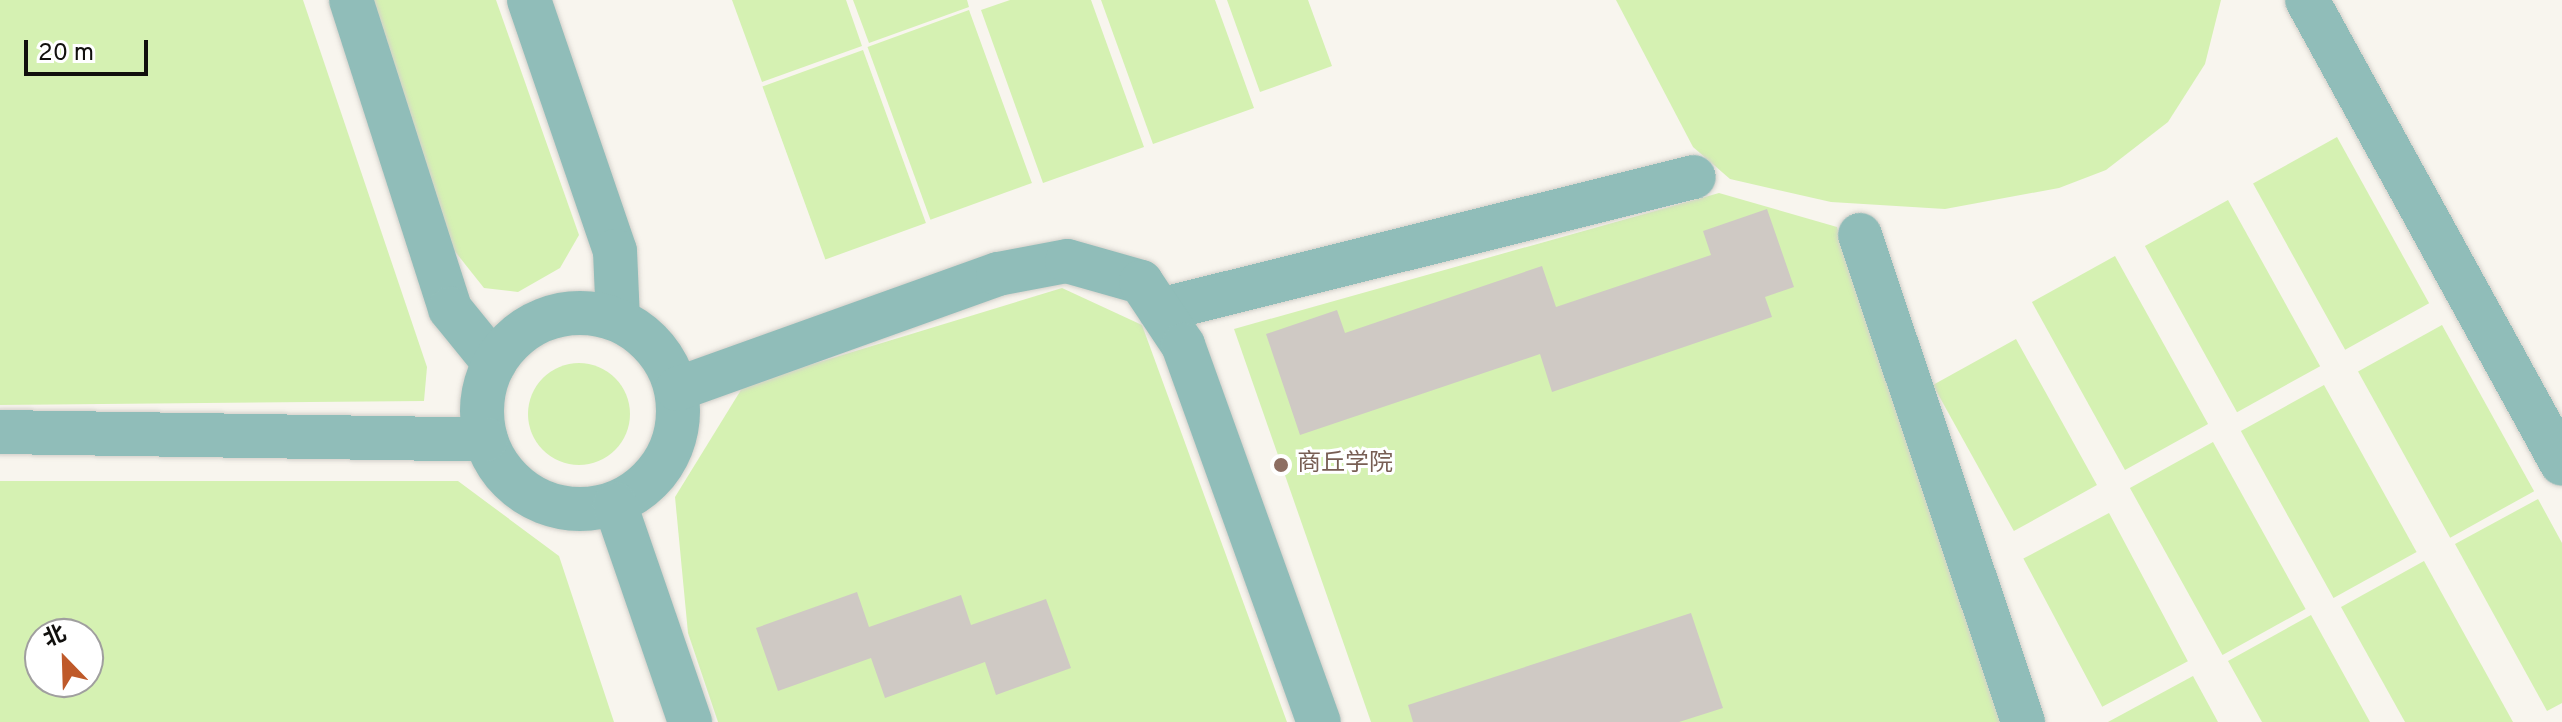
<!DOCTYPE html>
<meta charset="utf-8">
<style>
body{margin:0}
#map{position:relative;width:2562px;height:722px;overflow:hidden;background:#f8f5ee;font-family:Overpass,"Noto Sans SC",sans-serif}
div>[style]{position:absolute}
.green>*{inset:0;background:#d5f1b2;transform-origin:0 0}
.round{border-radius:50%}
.building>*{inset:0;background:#cfc9c4}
.roads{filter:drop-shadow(0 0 2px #d3d0ca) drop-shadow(0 0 2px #d3d0ca)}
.minor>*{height:44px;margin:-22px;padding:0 22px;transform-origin:22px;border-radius:22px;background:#90bdb9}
.minor>.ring{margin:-22px;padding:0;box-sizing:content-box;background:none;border:44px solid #90bdb9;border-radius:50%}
.dots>*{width:22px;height:22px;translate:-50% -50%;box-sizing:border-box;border:4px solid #fff;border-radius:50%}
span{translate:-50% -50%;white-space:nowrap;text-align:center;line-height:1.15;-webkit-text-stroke:6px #fff;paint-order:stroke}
.education-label{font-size:24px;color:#785e54}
.left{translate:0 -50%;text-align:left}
.north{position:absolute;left:24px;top:618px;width:80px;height:80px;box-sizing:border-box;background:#fff;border:2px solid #a09f9f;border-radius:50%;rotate:337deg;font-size:22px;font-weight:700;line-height:32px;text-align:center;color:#11100e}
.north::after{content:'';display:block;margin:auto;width:28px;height:36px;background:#bf5a2a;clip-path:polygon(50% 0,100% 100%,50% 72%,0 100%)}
.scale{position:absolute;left:24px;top:40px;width:124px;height:36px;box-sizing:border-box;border:4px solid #11100e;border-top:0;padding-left:10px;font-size:24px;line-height:28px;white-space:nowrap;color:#11100e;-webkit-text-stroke:6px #fff;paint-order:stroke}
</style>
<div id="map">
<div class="green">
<i style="clip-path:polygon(0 0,303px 0,427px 367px,424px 401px,0 405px)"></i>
<i style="clip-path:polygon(373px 0,496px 0,579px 235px,560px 268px,518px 292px,484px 288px,453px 249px)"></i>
<i style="clip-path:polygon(732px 0,846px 0,862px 46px,762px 82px)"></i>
<i style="clip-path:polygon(853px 0,967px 0,969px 7px,869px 43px)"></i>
<i style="clip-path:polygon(1010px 0,1091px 0,1144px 147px,1043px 183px,981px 10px)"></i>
<i style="clip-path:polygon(1101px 0,1215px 0,1254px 108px,1153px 144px)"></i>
<i style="clip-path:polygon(1227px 0,1308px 0,1332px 66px,1260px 92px)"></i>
<i style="clip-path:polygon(1616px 0,2221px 0,2205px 64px,2168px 122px,2106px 170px,2059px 188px,1945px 209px,1831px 202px,1730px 179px,1693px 147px)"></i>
<i style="left:969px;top:10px;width:184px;height:108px;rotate:70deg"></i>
<i style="left:863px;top:50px;width:184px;height:107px;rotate:70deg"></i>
<i style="left:2337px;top:137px;width:190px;height:96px;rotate:61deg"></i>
<i style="clip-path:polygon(1719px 193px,1837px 227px,2002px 722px,1371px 722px,1234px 329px)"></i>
<i style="left:2228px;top:200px;width:190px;height:95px;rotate:61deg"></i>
<i style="left:2115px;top:256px;width:192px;height:95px;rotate:61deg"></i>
<i style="clip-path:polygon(1062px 288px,1142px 325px,1287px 722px,718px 722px,688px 633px,675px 497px,744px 385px)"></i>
<i style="left:2442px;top:325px;width:190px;height:96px;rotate:61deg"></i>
<i style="left:2016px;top:339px;width:167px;height:95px;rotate:61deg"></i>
<i class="round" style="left:528px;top:363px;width:102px;height:102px"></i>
<i style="left:2324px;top:385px;width:191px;height:95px;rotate:61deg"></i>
<i style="left:2213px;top:442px;width:191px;height:95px;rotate:61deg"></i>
<i style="clip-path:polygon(evenodd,0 481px,458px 481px,559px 556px,614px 722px,0 722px,0 481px,88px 634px,88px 682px,40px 682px,40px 634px,88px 634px)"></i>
<i style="clip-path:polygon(2538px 499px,2562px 543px,2562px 703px,2547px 711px,2455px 544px)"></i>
<i style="left:2109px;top:513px;width:168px;height:97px;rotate:62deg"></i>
<i style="clip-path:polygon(2424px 561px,2513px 722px,2405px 722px,2341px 607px)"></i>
<i style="clip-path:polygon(2311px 615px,2370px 722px,2262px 722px,2228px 661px)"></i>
<i style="clip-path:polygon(2193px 676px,2218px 722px,2108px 722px)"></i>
</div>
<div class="building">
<i style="clip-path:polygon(1767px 209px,1794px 287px,1765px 297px,1772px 317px,1552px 392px,1540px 354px,1300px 435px,1266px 334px,1337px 310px,1345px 333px,1542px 266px,1556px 307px,1711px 255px,1703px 231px)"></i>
<i style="clip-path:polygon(857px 592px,869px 627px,961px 595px,971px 625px,1046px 599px,1071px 668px,996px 695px,985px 662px,885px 698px,871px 658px,778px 691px,756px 628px)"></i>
<i style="clip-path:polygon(1691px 613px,1723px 708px,1679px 722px,1413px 722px,1408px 705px)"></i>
</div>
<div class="roads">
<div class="minor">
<i style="left:351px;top:0;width:324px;rotate:72.2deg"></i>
<i style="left:450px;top:309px;width:70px;rotate:50.8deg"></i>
<i style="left:529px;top:0;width:265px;rotate:71.1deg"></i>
<i style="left:615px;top:251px;width:69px;rotate:87.5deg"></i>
<i style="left:2307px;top:0;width:529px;rotate:61.21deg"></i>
<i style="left:1860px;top:235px;width:514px;rotate:71.49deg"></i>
<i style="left:1160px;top:310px;width:550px;rotate:-13.99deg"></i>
<i class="ring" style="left:482px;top:313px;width:152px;height:152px"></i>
<i style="left:677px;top:389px;width:341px;rotate:-19.7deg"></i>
<i style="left:998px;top:274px;width:70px;rotate:-10.7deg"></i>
<i style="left:1067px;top:261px;width:77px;rotate:15.8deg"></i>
<i style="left:1141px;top:282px;width:76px;rotate:56.3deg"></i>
<i style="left:1183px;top:345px;width:401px;rotate:70.2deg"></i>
<i style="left:0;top:432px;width:486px;rotate:0.9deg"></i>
<i style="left:615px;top:504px;width:231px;rotate:71deg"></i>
</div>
</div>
<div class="dots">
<i style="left:1281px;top:465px;background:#8d6e63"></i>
</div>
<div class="education-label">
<span class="left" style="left:1297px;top:465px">商丘学院</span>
</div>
<div class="north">北</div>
<div class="scale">20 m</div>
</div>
